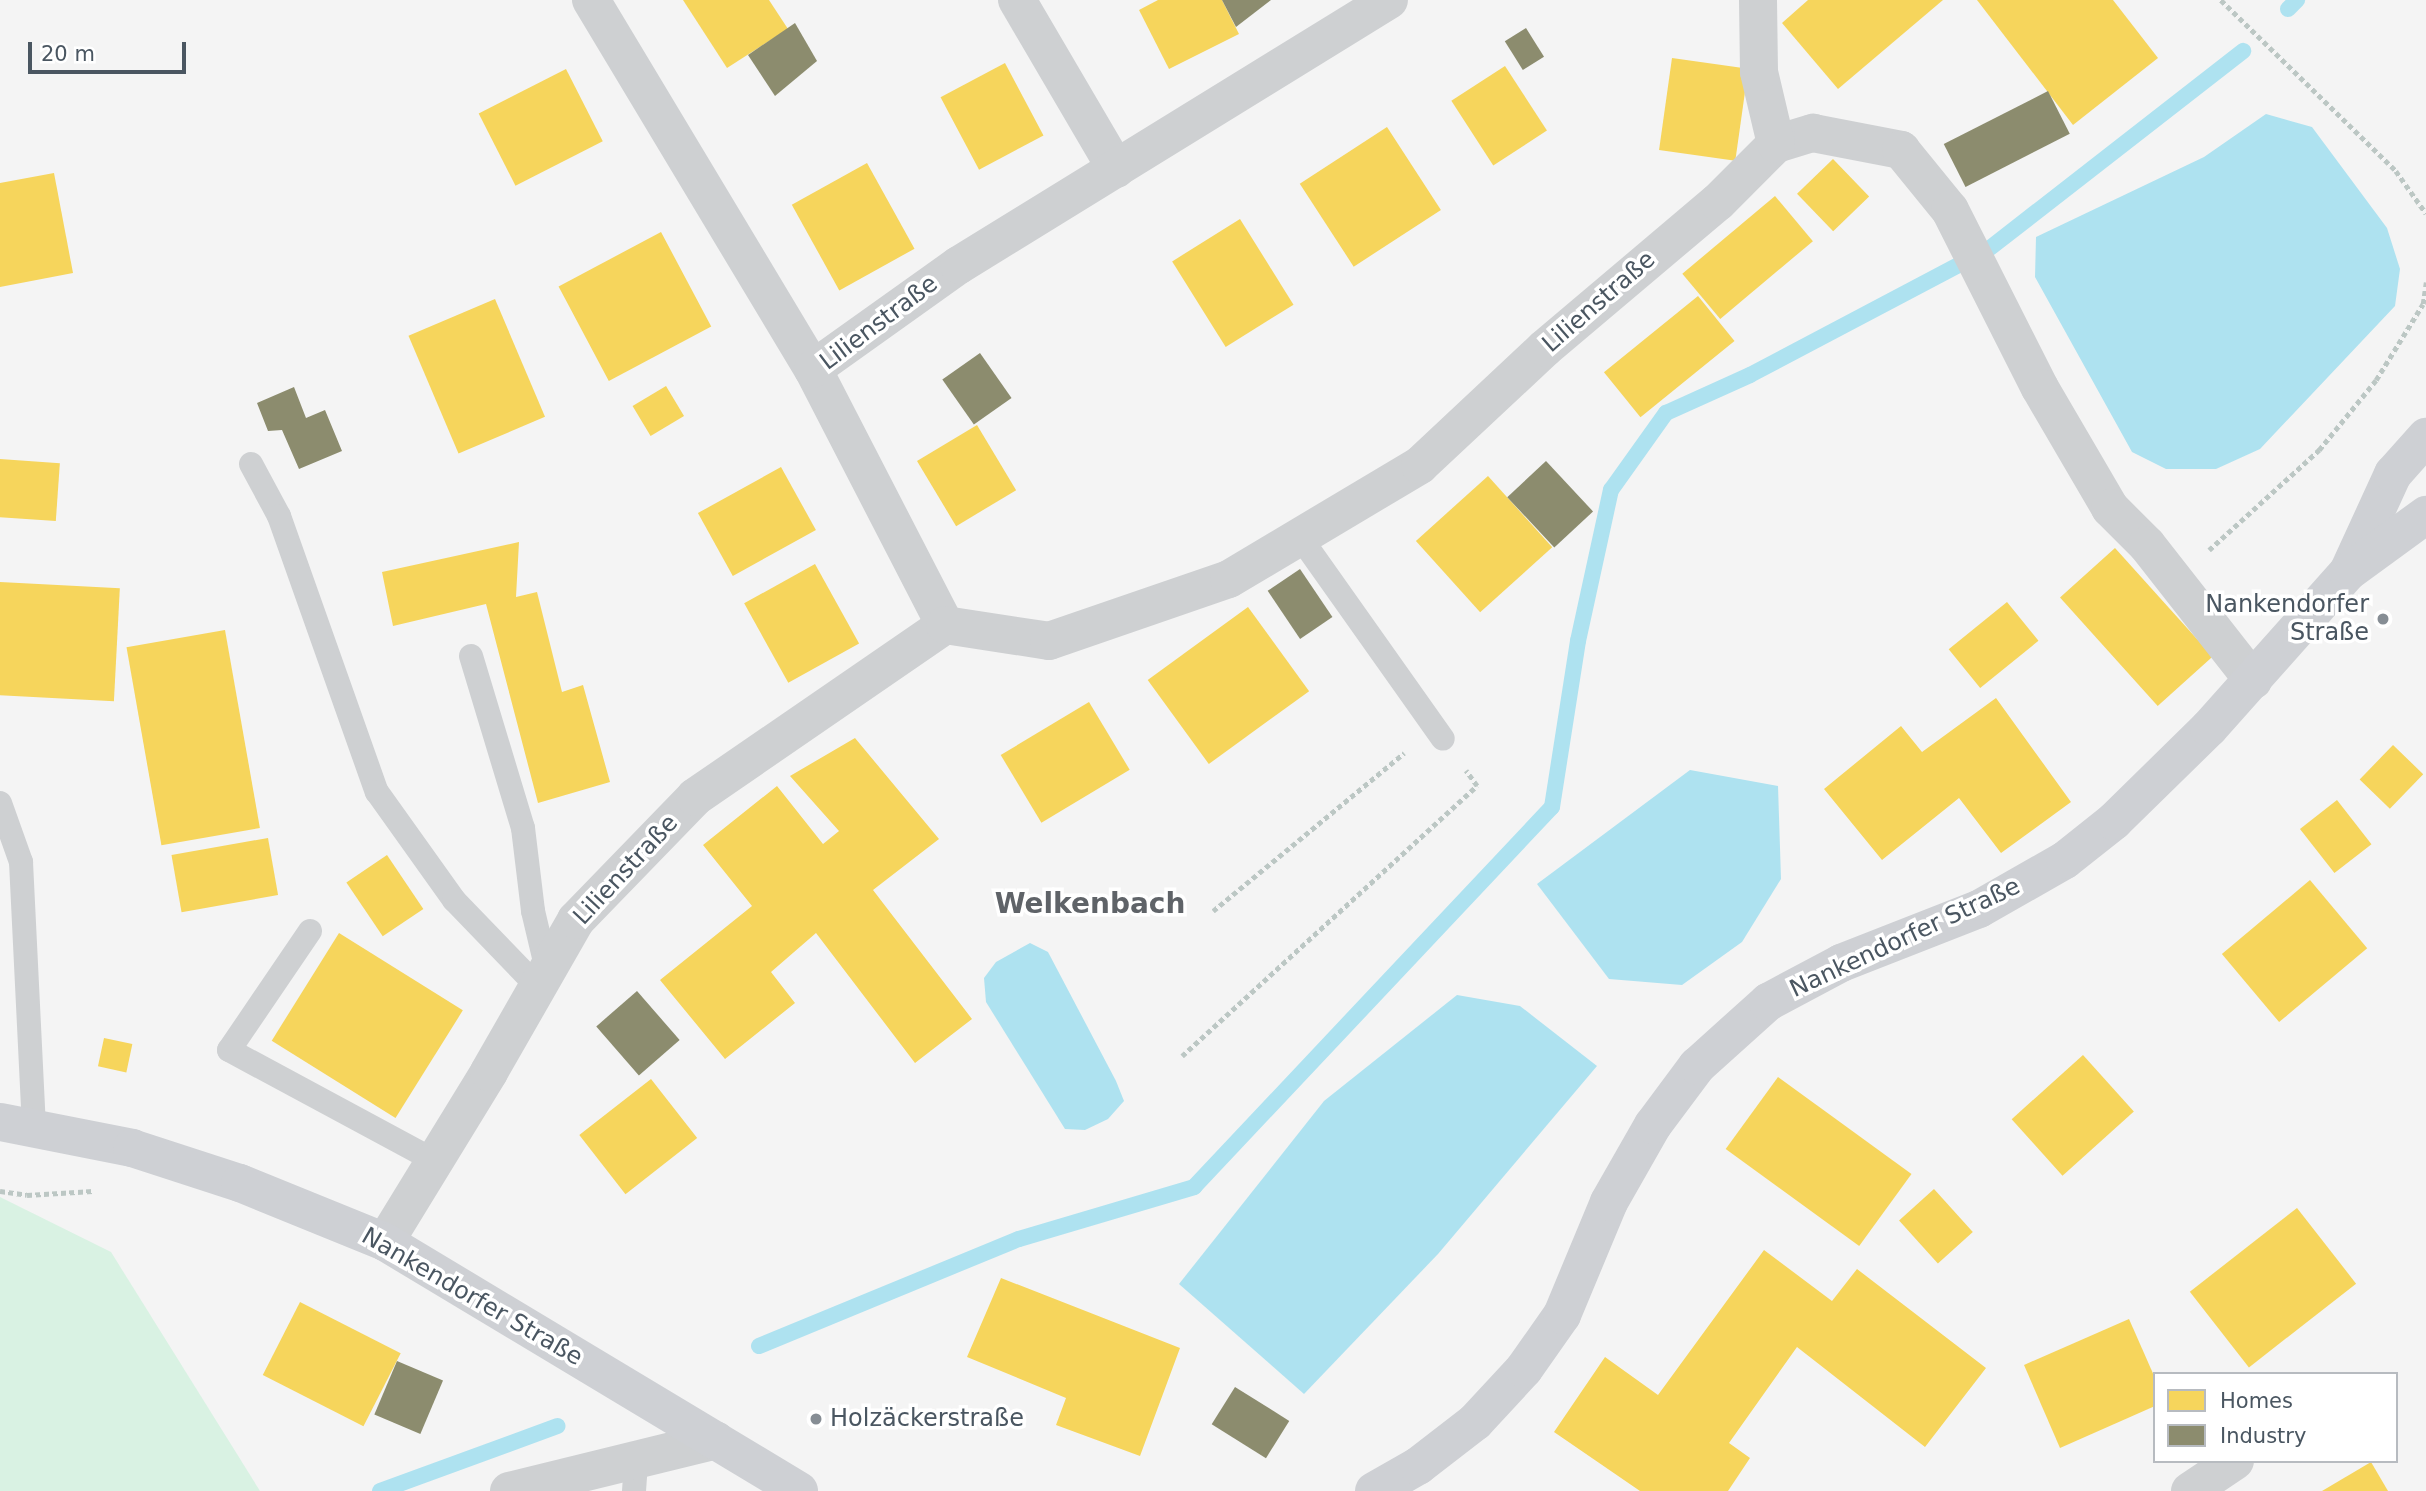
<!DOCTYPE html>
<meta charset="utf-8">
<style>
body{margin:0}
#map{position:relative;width:2426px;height:1491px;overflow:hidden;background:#f4f4f4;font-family:"DejaVu Sans",sans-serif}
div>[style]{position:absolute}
.green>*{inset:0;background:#d9f2e3}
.water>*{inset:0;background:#aee2f0}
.homes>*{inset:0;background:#f6d55c;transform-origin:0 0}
.industry>*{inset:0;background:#8c8c6e;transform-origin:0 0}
.stream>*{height:16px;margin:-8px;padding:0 8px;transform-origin:8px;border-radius:8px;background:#aee2f0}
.path>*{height:4.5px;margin-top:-2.25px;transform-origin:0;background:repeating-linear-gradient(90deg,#bcc7c4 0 5px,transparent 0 8.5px)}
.service>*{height:24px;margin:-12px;padding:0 12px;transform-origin:12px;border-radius:12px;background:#ced0d2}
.minor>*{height:38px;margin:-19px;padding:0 19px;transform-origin:19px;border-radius:19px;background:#ced0d2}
.secondary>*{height:38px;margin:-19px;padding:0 19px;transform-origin:19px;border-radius:19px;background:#ced0d4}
.dots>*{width:19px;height:19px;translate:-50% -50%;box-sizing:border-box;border:4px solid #fff;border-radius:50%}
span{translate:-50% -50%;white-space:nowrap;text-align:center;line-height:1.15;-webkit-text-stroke:7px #fff;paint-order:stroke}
.street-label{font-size:24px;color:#4a5661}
.poi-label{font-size:24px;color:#4a5661}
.right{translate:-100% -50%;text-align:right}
.left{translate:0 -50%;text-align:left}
.quarter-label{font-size:28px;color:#5f6368;font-weight:700}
.legend{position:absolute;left:2153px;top:1372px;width:245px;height:91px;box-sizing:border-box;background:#fff;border:2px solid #b7bbc0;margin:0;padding:9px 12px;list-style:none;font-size:21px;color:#4a5661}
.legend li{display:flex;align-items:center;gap:14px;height:35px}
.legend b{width:35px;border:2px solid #b7bbc0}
.scale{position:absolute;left:28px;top:42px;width:158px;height:32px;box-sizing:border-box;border:4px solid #4a5661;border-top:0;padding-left:9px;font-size:21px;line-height:24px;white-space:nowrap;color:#4a5661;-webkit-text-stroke:5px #fff;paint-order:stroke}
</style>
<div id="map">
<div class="green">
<i style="clip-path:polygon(0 1197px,111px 1252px,260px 1491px,0 1491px)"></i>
</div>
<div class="water">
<i style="clip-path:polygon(2266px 114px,2312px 127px,2387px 228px,2400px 269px,2395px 306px,2260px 449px,2216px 469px,2166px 469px,2132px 452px,2035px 277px,2036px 237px,2204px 157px)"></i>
<i style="clip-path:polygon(1690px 770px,1778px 786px,1781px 879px,1742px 942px,1682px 985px,1609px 979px,1537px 884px)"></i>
<i style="clip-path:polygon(1030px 943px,1048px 952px,1116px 1081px,1124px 1101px,1108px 1119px,1085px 1130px,1065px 1129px,986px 1002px,984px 978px,996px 962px)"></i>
<i style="clip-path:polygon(1457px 995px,1520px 1006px,1597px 1066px,1438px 1254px,1304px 1394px,1179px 1284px,1324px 1101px)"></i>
</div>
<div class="homes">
<i style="clip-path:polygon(683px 0,769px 0,788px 29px,727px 68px)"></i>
<i style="clip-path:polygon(1158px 0,1222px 0,1239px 34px,1169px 69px,1139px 10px)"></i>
<i style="clip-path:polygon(1808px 0,1943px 0,1838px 89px,1782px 23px)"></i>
<i style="clip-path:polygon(1977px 0,2113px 0,2158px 58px,2073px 125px)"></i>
<i style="left:1672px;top:58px;width:77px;height:93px;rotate:8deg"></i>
<i style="left:1005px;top:63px;width:82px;height:73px;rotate:62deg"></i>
<i style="left:1505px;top:66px;width:77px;height:64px;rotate:57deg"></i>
<i style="left:566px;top:69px;width:81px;height:98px;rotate:63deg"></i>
<i style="left:1387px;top:127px;width:99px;height:104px;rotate:57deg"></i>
<i style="left:1833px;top:159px;width:52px;height:50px;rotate:46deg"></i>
<i style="left:867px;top:163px;width:98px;height:86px;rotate:61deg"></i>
<i style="clip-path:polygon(54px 173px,73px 273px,0 287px,0 183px)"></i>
<i style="left:1775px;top:196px;width:59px;height:121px;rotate:50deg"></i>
<i style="left:1240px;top:219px;width:101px;height:80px;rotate:58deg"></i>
<i style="left:661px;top:232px;width:107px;height:116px;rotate:62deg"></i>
<i style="left:1698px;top:296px;width:58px;height:121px;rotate:51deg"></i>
<i style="left:495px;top:299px;width:128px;height:94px;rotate:67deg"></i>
<i style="left:666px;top:386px;width:35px;height:39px;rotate:59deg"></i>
<i style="left:977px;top:425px;width:76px;height:70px;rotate:59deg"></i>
<i style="left:0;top:459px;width:60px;height:58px;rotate:4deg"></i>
<i style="left:781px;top:467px;width:72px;height:95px;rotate:61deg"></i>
<i style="left:1488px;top:476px;width:96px;height:97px;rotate:48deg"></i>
<i style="clip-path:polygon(519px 542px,516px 597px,537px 592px,562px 692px,583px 685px,610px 782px,538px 803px,486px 604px,393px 626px,382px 572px)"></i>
<i style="left:2115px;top:548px;width:146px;height:74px;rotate:48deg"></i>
<i style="left:815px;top:564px;width:91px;height:81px;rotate:61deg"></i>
<i style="left:0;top:582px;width:120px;height:113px;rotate:3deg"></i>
<i style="left:2007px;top:602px;width:50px;height:75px;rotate:51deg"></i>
<i style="left:1248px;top:607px;width:104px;height:124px;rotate:54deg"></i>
<i style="left:225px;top:630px;width:201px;height:100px;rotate:80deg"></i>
<i style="clip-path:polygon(1996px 698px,2071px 802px,2001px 853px,1959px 798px,1882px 860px,1824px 789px,1901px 726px,1922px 752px)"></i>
<i style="left:1089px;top:702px;width:79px;height:103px;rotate:59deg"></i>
<i style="clip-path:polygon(855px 738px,939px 839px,873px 890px,972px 1019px,915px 1063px,816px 933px,771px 972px,795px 1003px,725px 1059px,660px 980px,752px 906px,703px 845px,777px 786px,823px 844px,839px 831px,790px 776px)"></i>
<i style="left:2393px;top:745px;width:42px;height:48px;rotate:44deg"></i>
<i style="left:2337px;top:800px;width:56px;height:47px;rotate:52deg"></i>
<i style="left:268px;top:838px;width:58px;height:98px;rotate:80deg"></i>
<i style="left:387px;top:855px;width:65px;height:49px;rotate:56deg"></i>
<i style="left:2310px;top:880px;width:89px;height:115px;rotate:50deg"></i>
<i style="left:339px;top:933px;width:146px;height:127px;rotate:32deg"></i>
<i style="left:104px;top:1038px;width:29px;height:29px;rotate:12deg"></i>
<i style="left:2083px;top:1055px;width:76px;height:96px;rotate:48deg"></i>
<i style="left:1778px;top:1077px;width:165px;height:89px;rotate:36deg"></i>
<i style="left:651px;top:1079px;width:75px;height:91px;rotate:52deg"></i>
<i style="left:1934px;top:1189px;width:58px;height:47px;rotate:48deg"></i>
<i style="left:2297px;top:1208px;width:96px;height:136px;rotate:52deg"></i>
<i style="clip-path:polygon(1764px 1250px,1832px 1301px,1857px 1269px,1986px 1368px,1925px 1447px,1797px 1347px,1729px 1443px,1750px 1458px,1728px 1491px,1640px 1491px,1554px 1432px,1605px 1357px,1658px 1395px)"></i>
<i style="clip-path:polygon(1001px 1278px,1180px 1348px,1140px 1456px,1056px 1425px,1066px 1398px,967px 1357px)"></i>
<i style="left:300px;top:1302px;width:113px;height:82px;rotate:27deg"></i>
<i style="clip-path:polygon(2129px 1319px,2155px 1378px,2155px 1406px,2060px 1448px,2024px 1365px)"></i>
<i style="clip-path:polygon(2371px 1462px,2388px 1491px,2322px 1491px)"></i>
</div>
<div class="industry">
<i style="clip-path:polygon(1222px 0,1271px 0,1236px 27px)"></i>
<i style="clip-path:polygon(795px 23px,817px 61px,775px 96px,748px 55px)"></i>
<i style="left:1526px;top:28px;width:34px;height:25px;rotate:58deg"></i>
<i style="left:2048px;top:91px;width:48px;height:117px;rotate:63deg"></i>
<i style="left:980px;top:353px;width:55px;height:46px;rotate:55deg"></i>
<i style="clip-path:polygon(294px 387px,306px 418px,325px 410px,342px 451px,299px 469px,282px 430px,268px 431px,257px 403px)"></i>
<i style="left:1546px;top:461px;width:69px;height:53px;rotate:47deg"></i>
<i style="left:1300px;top:569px;width:58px;height:39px;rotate:56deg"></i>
<i style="left:637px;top:991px;width:65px;height:54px;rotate:49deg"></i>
<i style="left:397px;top:1361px;width:50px;height:58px;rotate:23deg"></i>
<i style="left:1235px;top:1387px;width:64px;height:44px;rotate:32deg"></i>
</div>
<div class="stream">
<i style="left:2288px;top:9px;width:13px;rotate:-45deg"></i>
<i style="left:1990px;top:248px;width:321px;rotate:-37.9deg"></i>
<i style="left:759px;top:1346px;width:281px;rotate:-22.4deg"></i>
<i style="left:1019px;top:1239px;width:183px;rotate:-16.5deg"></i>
<i style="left:1194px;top:1187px;width:522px;rotate:-46.71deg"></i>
<i style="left:1552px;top:807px;width:168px;rotate:-81.1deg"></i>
<i style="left:1578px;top:641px;width:155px;rotate:-77.7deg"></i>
<i style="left:1611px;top:490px;width:95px;rotate:-54.5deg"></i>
<i style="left:1666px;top:413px;width:92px;rotate:-24.3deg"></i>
<i style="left:1750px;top:375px;width:236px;rotate:-27.8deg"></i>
<i style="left:380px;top:1491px;width:189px;rotate:-20.1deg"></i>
</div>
<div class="path">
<i style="left:2221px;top:0;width:245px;rotate:44.3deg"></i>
<i style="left:2396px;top:171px;width:52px;rotate:54.5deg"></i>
<i style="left:2209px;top:550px;width:149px;rotate:-42.3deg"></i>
<i style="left:2319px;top:450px;width:90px;rotate:-50.8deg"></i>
<i style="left:2376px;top:380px;width:89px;rotate:-58.3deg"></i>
<i style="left:2423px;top:304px;width:22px;rotate:-82deg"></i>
<i style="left:1213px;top:911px;width:248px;rotate:-39.6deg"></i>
<i style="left:1182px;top:1056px;width:400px;rotate:-42.5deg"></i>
<i style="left:1477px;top:786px;width:19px;rotate:-126deg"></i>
<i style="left:0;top:1191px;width:27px;rotate:8deg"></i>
<i style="left:27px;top:1195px;width:66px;rotate:-3.5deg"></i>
</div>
<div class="service">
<i style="left:251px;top:464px;width:59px;rotate:61.7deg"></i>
<i style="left:279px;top:516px;width:293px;rotate:70.5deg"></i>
<i style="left:377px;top:792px;width:133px;rotate:54.5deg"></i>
<i style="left:454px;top:900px;width:121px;rotate:46deg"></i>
<i style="left:1300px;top:537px;width:247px;rotate:54.7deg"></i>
<i style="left:471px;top:656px;width:180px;rotate:73.2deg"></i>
<i style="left:523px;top:828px;width:84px;rotate:83.1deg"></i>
<i style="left:533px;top:911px;width:61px;rotate:76.7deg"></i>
<i style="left:0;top:803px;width:63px;rotate:70.4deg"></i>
<i style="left:21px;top:862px;width:267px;rotate:87.2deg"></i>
<i style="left:310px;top:931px;width:144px;rotate:124.2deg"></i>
<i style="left:229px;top:1050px;width:232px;rotate:28.3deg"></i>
<i style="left:634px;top:1491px;width:32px;rotate:-86deg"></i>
</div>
<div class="minor">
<i style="left:591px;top:0;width:431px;rotate:59deg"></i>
<i style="left:1017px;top:0;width:196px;rotate:59.6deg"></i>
<i style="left:1776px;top:144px;width:39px;rotate:-17deg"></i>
<i style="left:1813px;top:133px;width:90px;rotate:10.9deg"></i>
<i style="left:1901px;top:150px;width:77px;rotate:50.8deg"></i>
<i style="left:1950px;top:210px;width:199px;rotate:63.2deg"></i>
<i style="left:2040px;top:388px;width:139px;rotate:59.7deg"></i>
<i style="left:2110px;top:508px;width:52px;rotate:45deg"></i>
<i style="left:2147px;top:545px;width:172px;rotate:51.9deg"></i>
<i style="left:945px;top:625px;width:288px;rotate:-117.3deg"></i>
<i style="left:813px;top:369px;width:179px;rotate:-35.5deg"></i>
<i style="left:959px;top:265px;width:505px;rotate:-31.64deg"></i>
<i style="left:385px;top:1242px;width:199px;rotate:-58.5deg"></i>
<i style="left:489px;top:1072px;width:175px;rotate:-60.2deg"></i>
<i style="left:576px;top:920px;width:171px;rotate:-45.9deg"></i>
<i style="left:695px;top:797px;width:303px;rotate:-34.5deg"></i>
<i style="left:945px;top:625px;width:105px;rotate:8.7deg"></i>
<i style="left:1049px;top:641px;width:190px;rotate:-19deg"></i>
<i style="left:1229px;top:579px;width:222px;rotate:-30.8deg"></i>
<i style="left:1420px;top:465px;width:171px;rotate:-43.1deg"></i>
<i style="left:1545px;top:348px;width:226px;rotate:-40.2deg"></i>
<i style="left:1718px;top:202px;width:82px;rotate:-45deg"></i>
<i style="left:1776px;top:144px;width:74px;rotate:-103.3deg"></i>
<i style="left:1759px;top:72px;width:72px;rotate:-90.8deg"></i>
<i style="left:509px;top:1491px;width:213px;rotate:-13.8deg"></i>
<i style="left:2190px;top:1491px;width:54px;rotate:-33.7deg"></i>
</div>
<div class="secondary">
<i style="left:2349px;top:570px;width:106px;rotate:-65.4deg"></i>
<i style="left:2393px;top:474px;width:50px;rotate:-48.3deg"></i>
<i style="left:0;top:1122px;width:135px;rotate:11.1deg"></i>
<i style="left:132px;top:1148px;width:114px;rotate:18deg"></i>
<i style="left:240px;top:1183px;width:157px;rotate:22.1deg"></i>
<i style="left:385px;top:1242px;width:483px;rotate:31deg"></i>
<i style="left:1374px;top:1491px;width:51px;rotate:-29.6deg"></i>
<i style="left:1418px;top:1466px;width:72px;rotate:-37.7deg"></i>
<i style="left:1475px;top:1422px;width:72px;rotate:-47.2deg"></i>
<i style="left:1524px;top:1369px;width:66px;rotate:-54.9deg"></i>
<i style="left:1562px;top:1315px;width:122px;rotate:-67.4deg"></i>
<i style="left:1609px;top:1202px;width:89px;rotate:-60.3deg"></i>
<i style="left:1653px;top:1125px;width:74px;rotate:-53.3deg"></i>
<i style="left:1697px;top:1066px;width:96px;rotate:-42deg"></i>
<i style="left:1768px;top:1002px;width:83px;rotate:-28.1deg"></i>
<i style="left:1841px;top:963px;width:148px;rotate:-21.4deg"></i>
<i style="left:1979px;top:909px;width:99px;rotate:-29.7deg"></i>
<i style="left:2065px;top:860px;width:63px;rotate:-38.5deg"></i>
<i style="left:2114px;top:821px;width:133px;rotate:-44.4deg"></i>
<i style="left:2209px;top:728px;width:209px;rotate:-48.3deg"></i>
<i style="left:2348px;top:572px;width:97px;rotate:-36.2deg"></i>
</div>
<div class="dots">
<i style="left:2383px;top:619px;background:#868d94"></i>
<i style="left:816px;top:1419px;background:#868d94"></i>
</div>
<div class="street-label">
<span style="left:1599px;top:302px;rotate:-41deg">Lilienstraße</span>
<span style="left:879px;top:323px;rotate:-37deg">Lilienstraße</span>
<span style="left:626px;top:870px;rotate:-47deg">Lilienstraße</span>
<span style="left:1905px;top:938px;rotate:-25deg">Nankendorfer Straße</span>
<span style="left:472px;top:1297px;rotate:30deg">Nankendorfer Straße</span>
</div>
<div class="poi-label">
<span class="right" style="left:2369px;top:619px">Nankendorfer<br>Straße</span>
<span class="left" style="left:830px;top:1419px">Holzäckerstraße</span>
</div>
<div class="quarter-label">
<span style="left:1090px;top:904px">Welkenbach</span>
</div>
<ul class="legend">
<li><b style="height:19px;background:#f6d55c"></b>Homes</li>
<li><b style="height:19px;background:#8c8c6e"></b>Industry</li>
</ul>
<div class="scale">20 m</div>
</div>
